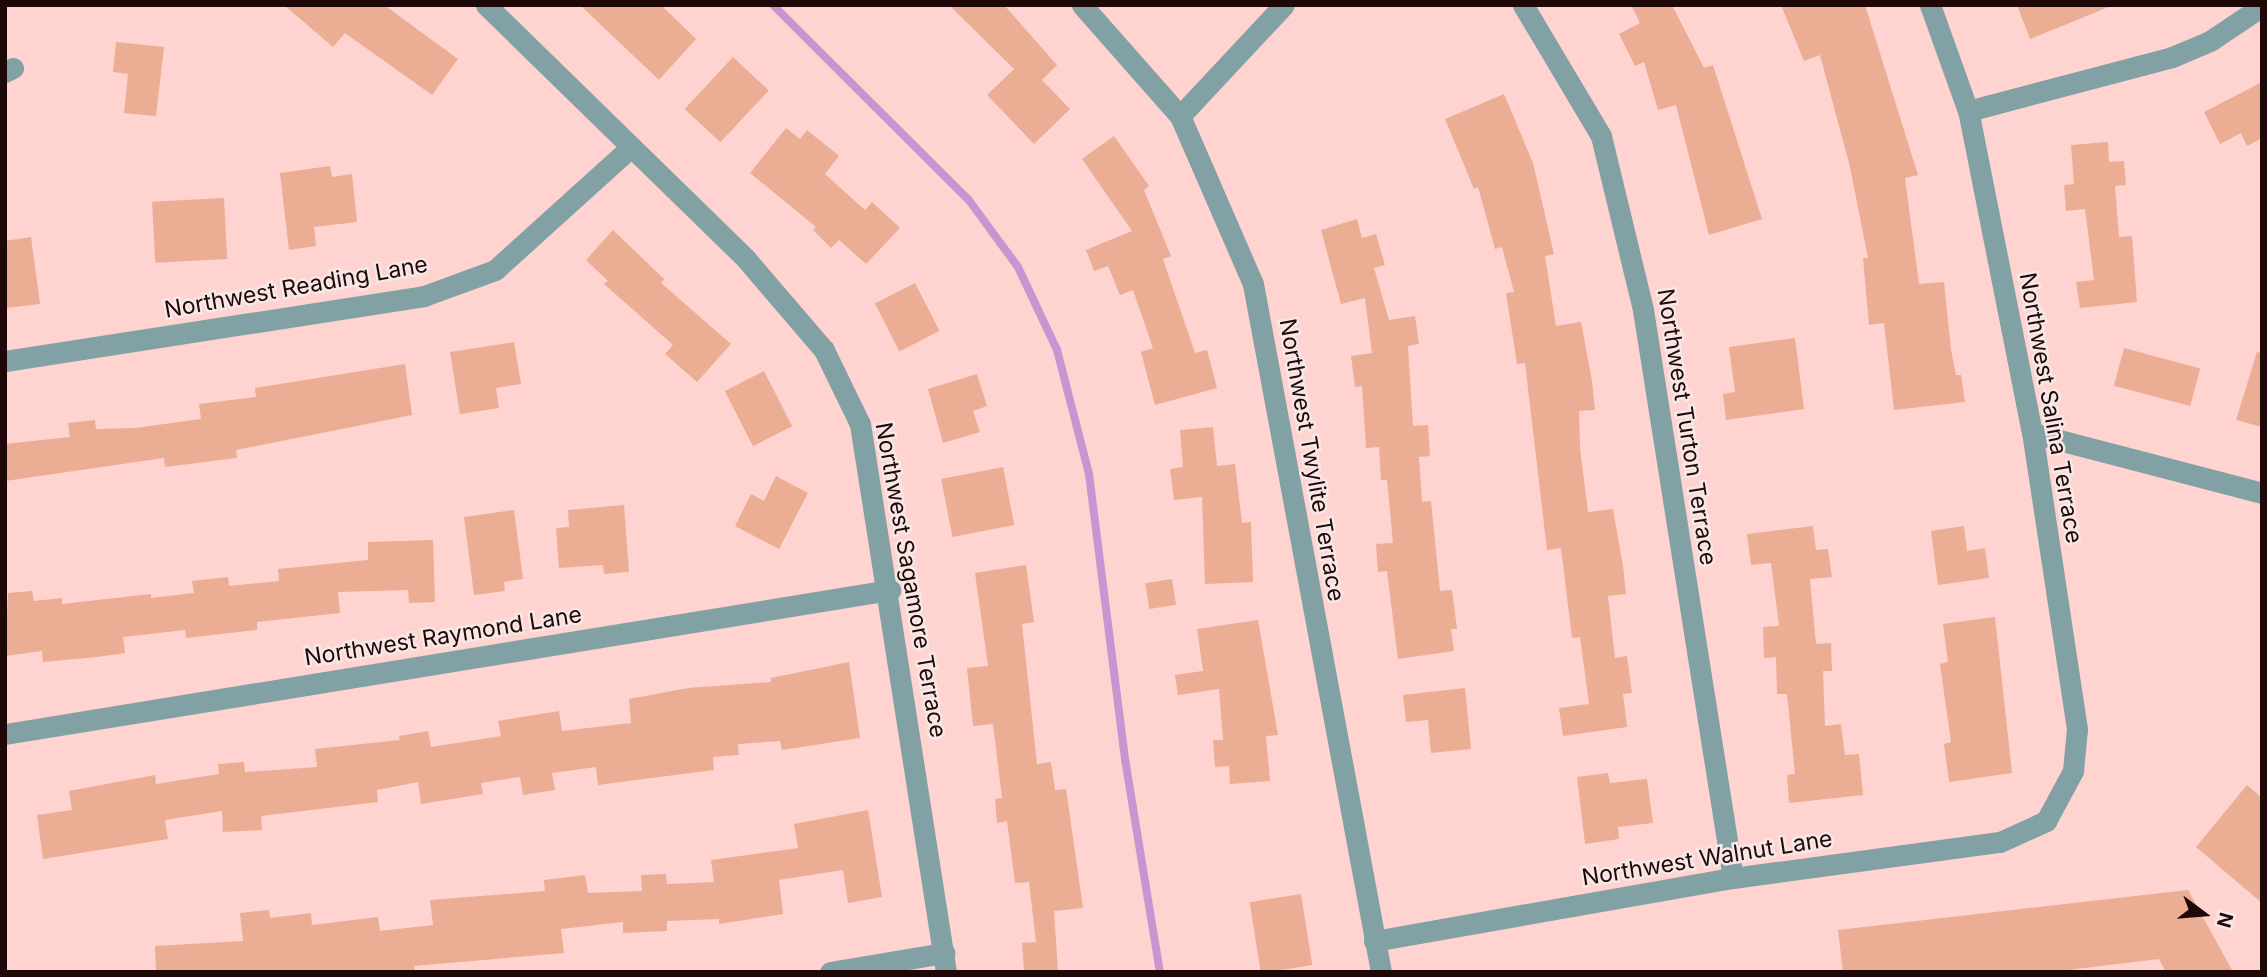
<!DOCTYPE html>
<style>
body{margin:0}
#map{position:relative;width:2267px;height:977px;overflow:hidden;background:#fed3d0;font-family:Inter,sans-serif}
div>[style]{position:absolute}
.stream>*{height:8px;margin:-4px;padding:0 4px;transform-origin:4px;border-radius:4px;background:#ca94d0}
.building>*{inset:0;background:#ebad94;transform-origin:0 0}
.street>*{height:21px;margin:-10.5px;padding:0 10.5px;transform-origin:10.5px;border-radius:10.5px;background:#81a1a4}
span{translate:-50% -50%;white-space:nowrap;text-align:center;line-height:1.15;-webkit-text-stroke:5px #f7e8e7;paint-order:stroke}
.street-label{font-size:23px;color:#1f0808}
.frame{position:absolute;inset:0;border:7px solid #1f0808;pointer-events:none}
.north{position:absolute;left:2169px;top:879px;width:70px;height:70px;-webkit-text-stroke:5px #f7e8e7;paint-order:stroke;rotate:106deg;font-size:19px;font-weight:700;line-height:28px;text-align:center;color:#1f0808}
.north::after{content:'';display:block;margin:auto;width:24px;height:32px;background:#1f0808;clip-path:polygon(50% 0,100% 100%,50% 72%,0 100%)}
</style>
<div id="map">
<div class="stream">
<i style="left:773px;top:5px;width:275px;rotate:44.9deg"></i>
<i style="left:968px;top:199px;width:84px;rotate:53.7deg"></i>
<i style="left:1018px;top:267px;width:92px;rotate:64.8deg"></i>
<i style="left:1057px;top:350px;width:128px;rotate:75.5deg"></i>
<i style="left:1089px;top:474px;width:287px;rotate:82.8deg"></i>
<i style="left:1125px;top:759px;width:216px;rotate:80.7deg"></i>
</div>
<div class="building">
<i style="clip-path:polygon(284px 5px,384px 5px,458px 59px,432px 95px,345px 33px,333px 47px)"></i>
<i style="clip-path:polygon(580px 5px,661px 5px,696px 39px,659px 80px)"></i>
<i style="clip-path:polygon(949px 5px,1004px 5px,1057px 65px,1042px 80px,1070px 109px,1034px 144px,987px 95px,1014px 69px)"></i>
<i style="clip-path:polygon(1631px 5px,1672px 5px,1704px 68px,1713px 65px,1762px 219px,1709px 235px,1676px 105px,1658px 110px,1644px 62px,1635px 66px,1619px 34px,1640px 23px)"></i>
<i style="clip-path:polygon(1781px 5px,1865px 5px,1918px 175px,1905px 178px,1919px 284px,1944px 282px,1951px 350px,1956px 375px,1961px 375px,1965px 402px,1894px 410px,1884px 323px,1869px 325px,1863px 258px,1868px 258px,1850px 167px,1820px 55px,1804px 61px)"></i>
<i style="clip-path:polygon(2017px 5px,2111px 5px,2111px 6px,2030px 39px)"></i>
<i style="clip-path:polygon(116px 42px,164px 47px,156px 116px,124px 113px,128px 74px,113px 72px)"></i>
<i style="left:733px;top:57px;width:49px;height:71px;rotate:43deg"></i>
<i style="clip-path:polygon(2262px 82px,2262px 138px,2247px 146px,2241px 133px,2220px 144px,2204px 112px)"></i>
<i style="clip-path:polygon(1504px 94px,1533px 163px,1554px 254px,1545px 256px,1556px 326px,1581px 322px,1592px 381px,1595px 410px,1579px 411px,1580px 448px,1588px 512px,1613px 509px,1623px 566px,1626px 594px,1608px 596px,1615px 658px,1627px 656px,1632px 693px,1623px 694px,1627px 727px,1563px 736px,1559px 708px,1589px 704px,1580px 637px,1572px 638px,1561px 548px,1547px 550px,1525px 363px,1517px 364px,1506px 293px,1514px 292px,1502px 247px,1495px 249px,1478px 187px,1474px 189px,1445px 119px)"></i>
<i style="clip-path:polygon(786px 128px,800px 139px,807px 130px,839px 156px,825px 174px,865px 210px,872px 202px,900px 228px,866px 264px,839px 240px,831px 248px,813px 230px,816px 227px,750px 173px)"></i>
<i style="clip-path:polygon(1114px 136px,1149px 186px,1144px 190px,1171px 256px,1163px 259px,1195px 353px,1207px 350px,1217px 388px,1155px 405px,1141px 352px,1153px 348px,1133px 290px,1120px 295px,1108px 266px,1094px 271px,1086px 250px,1132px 231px,1082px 159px)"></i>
<i style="clip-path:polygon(2108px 142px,2109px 162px,2124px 161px,2126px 185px,2115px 186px,2119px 237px,2132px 236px,2137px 302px,2080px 308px,2076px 282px,2094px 280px,2085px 209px,2066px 211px,2064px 185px,2074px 184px,2071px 145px)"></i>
<i style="clip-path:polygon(330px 166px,332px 177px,352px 174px,357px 222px,314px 227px,316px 246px,289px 250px,280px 173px)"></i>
<i style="left:224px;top:198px;width:61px;height:72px;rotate:87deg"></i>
<i style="clip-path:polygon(1357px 219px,1362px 238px,1376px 234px,1385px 265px,1374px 268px,1389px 320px,1415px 316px,1419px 344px,1408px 346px,1413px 426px,1428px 425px,1430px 456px,1419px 457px,1422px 502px,1431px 501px,1440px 591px,1452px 590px,1457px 629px,1451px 629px,1454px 651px,1398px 659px,1387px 571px,1378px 572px,1376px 544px,1393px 543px,1387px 480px,1381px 480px,1379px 447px,1366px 448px,1362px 386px,1355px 387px,1351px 356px,1372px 353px,1365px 298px,1341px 304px,1321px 230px)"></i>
<i style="clip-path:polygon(613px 230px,664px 279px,661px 283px,731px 344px,697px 382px,665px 354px,673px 345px,604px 284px,608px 281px,586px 260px)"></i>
<i style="clip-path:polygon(31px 237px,40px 304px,5px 308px,5px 241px)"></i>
<i style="left:915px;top:283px;width:54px;height:45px;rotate:63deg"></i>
<i style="clip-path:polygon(1795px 338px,1804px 409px,1726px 420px,1723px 394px,1735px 392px,1729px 347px)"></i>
<i style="clip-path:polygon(514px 342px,521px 384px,496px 388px,499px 408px,460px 414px,450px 352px)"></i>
<i style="left:2124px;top:348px;width:79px;height:39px;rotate:15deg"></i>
<i style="clip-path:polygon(2257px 352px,2262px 353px,2262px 427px,2236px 420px)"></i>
<i style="clip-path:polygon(405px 364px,412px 415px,236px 450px,237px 458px,165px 467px,164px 458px,5px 481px,5px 444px,70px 437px,68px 423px,95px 420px,96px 429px,135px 428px,201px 419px,199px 404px,256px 397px,255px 388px)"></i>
<i style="left:764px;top:371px;width:62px;height:44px;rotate:63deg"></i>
<i style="clip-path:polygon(977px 374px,987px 406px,973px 411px,980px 432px,943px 443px,928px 389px)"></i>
<i style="clip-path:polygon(1213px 427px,1217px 466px,1235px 464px,1242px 523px,1251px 522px,1253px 582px,1205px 584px,1202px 497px,1174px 500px,1170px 469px,1183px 467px,1180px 430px)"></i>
<i style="left:1003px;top:467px;width:59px;height:63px;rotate:79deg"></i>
<i style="clip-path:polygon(776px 476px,808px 493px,779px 549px,735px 526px,751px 494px,764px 501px)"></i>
<i style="clip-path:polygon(624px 505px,629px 572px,604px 574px,603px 565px,559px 568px,556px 528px,569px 527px,568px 510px)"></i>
<i style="clip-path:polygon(514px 510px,523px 579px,504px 582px,505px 591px,474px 595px,464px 517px)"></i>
<i style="clip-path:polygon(1813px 526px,1816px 550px,1828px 549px,1832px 577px,1810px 579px,1816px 644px,1831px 643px,1832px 671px,1823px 671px,1825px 726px,1841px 724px,1845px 755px,1859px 754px,1863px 795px,1789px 803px,1787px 775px,1795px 774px,1787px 694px,1777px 694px,1776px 657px,1764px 658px,1763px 627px,1779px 626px,1771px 563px,1751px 565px,1747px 534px)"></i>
<i style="clip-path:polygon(1964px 526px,1967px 551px,1985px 548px,1989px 578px,1938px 585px,1931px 531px)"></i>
<i style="clip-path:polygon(433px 540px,435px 602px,409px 603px,408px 590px,338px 592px,340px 613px,257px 622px,257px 630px,186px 638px,185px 630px,123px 637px,125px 653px,97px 657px,43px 662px,42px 651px,5px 656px,8px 593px,32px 591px,34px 601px,62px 598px,62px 604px,151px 594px,151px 598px,194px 593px,192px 581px,228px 577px,229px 586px,279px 581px,278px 569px,368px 560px,368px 542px)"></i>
<i style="clip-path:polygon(1026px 565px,1034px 622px,1022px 624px,1037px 764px,1051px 762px,1055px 790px,1066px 789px,1083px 908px,1054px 911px,1058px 972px,1024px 972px,1022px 943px,1036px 942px,1029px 882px,1015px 883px,1007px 821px,997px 823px,995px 799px,1002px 798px,993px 724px,973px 726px,967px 668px,988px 666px,975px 573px)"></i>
<i style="left:1172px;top:579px;width:26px;height:27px;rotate:81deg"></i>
<i style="clip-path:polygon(1995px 617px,2012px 773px,1949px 782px,1944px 744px,1951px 742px,1940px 664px,1948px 662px,1943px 624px)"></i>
<i style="clip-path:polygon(1258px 620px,1278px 735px,1266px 736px,1270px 781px,1230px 784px,1229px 766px,1215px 767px,1213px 740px,1223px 740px,1219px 689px,1178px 695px,1175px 675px,1203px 671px,1197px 629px)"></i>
<i style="clip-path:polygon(849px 662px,860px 738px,782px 750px,780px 741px,738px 744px,739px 755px,713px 757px,714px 770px,598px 785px,596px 767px,552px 773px,555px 790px,523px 795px,520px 777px,481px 783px,483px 794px,421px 804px,418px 782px,377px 790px,378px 802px,261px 816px,262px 830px,223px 832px,222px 811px,165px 820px,168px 839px,43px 859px,37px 815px,72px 810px,69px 791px,155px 775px,156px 784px,219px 774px,218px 764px,244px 762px,245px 772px,317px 767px,315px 749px,400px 740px,399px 736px,428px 731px,431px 747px,501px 736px,498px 721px,559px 711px,562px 731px,631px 723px,629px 699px,688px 688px,771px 682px,771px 678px)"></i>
<i style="clip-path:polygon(1465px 688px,1471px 749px,1431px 753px,1428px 720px,1406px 722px,1403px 695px)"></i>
<i style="clip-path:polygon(1608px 773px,1610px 783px,1647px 779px,1653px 823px,1618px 827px,1619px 839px,1585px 844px,1577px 777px)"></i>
<i style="clip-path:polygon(2247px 785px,2262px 798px,2262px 903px,2196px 847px)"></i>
<i style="clip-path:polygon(868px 810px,882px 897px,848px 903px,843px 870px,779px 880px,783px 914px,719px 924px,719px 919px,667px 921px,667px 931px,623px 933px,623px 922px,561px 929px,564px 953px,414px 966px,415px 972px,156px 972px,155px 946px,243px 941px,240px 913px,269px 910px,270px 918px,311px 913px,312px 925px,378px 917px,380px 931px,433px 925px,430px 900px,545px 891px,544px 880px,585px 875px,588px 893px,642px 891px,641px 875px,666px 874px,667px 884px,714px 882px,711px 860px,798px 848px,794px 824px)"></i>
<i style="clip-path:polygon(2188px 890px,2233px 972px,2166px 972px,2159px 959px,2051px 972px,1843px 972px,1838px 930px)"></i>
<i style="left:1301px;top:894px;width:72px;height:52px;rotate:81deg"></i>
</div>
<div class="street">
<i style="left:486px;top:5px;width:363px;rotate:44.3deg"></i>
<i style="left:746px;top:259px;width:120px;rotate:49.4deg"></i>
<i style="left:824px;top:350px;width:82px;rotate:64.1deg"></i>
<i style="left:860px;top:424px;width:555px;rotate:81.08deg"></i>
<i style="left:1082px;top:5px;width:148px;rotate:48.6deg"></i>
<i style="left:1180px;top:116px;width:183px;rotate:66.5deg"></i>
<i style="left:1253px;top:284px;width:700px;rotate:79.46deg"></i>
<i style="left:1523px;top:5px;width:152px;rotate:59.2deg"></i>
<i style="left:1601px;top:136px;width:179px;rotate:76.4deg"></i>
<i style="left:1643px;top:310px;width:575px;rotate:81deg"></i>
<i style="left:5px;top:72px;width:9px;rotate:-27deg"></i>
<i style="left:1968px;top:111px;width:211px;rotate:-14.8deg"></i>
<i style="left:2172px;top:57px;width:41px;rotate:-22.8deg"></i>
<i style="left:2210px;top:41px;width:63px;rotate:-33.9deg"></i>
<i style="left:1180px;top:116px;width:152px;rotate:-46.9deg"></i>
<i style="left:5px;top:361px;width:424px;rotate:-8.8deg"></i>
<i style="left:424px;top:296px;width:76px;rotate:-20.1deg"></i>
<i style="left:495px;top:270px;width:183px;rotate:-42.1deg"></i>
<i style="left:2032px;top:433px;width:238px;rotate:14.6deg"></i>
<i style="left:5px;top:734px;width:897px;rotate:-9.24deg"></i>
<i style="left:1374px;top:941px;width:364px;rotate:-10deg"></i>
<i style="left:1733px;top:878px;width:269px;rotate:-7.7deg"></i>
<i style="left:2000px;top:842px;width:51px;rotate:-24.5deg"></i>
<i style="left:2046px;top:821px;width:57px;rotate:-61.6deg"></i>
<i style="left:2073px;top:771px;width:42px;rotate:-84.6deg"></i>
<i style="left:2077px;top:729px;width:299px;rotate:-98.6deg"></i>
<i style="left:2032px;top:433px;width:328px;rotate:-101.2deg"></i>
<i style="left:1968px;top:111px;width:113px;rotate:-109.7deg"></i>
<i style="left:830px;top:972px;width:116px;rotate:-9.5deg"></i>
</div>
<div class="street-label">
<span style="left:296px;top:287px;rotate:-10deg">Northwest Reading Lane</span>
<span style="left:2051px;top:408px;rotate:80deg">Northwest Salina Terrace</span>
<span style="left:1687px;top:427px;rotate:81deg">Northwest Turton Terrace</span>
<span style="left:1312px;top:460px;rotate:80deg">Northwest Twylite Terrace</span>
<span style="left:911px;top:580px;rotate:80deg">Northwest Sagamore Terrace</span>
<span style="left:443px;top:636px;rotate:-9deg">Northwest Raymond Lane</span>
<span style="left:1707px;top:858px;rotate:-9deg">Northwest Walnut Lane</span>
</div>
<div class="frame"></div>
<div class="north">N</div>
</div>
